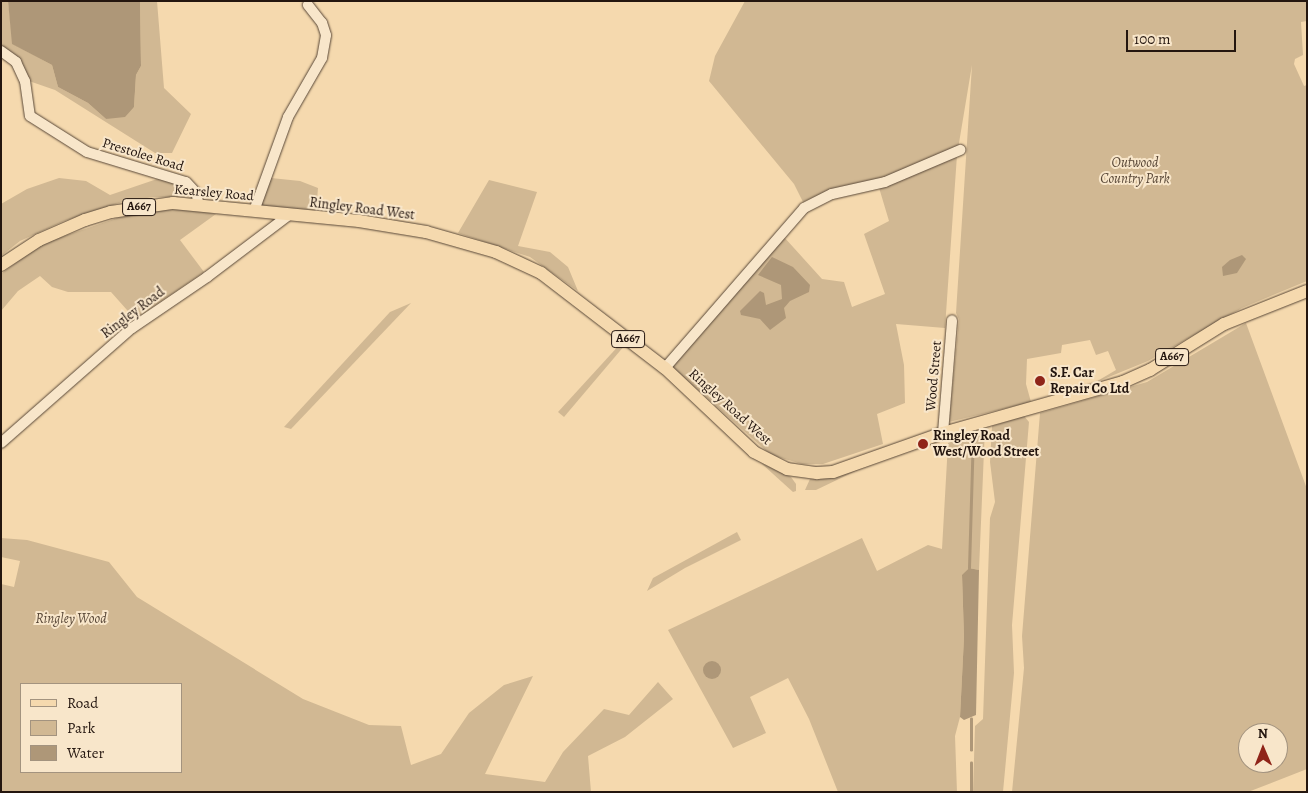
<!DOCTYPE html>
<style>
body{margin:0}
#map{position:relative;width:1308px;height:793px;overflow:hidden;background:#f5d9ae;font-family:Alegreya,serif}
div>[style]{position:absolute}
.green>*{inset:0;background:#d1b893}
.water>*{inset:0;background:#ae9778}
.round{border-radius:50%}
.stream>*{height:2.5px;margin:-1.25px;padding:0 1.25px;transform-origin:1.25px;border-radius:1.25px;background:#ae9778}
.roads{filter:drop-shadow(0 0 1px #584737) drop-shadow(0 0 1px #584737)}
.minor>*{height:10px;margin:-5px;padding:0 5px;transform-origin:5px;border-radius:5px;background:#f8e6ca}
.major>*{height:12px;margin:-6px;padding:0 6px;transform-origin:6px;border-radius:6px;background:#f5d9ae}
.dots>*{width:14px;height:14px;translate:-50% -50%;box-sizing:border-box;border:2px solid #f8e6ca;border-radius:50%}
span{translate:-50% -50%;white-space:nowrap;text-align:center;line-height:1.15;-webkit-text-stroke:4px #f8e6ca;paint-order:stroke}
.shield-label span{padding:1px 4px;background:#f8e6ca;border:1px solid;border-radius:4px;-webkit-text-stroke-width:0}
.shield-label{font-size:12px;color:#24160f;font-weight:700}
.street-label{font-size:14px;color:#24160f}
.park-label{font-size:14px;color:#584737;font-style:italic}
.poi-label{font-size:14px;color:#24160f;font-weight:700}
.left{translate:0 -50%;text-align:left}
.frame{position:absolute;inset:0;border:2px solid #24160f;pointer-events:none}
.legend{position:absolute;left:20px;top:683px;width:162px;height:90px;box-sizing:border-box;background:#f8e6ca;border:1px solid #a3937f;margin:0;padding:6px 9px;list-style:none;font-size:15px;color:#24160f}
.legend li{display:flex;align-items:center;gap:10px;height:25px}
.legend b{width:25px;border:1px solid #a3937f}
.north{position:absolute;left:1238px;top:723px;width:50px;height:50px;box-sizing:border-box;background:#f8e6ca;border:1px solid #a3937f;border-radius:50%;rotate:359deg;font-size:14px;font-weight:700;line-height:20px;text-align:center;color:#24160f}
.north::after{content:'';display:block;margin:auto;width:18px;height:22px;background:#8f2418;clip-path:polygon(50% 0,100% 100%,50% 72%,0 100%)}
.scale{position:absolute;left:1126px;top:30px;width:110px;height:22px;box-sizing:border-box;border:2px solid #24160f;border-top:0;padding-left:6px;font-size:15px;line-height:18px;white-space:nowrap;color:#24160f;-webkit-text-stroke:4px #f8e6ca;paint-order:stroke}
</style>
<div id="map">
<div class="green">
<i style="clip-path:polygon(1px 1px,8px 1px,13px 44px,52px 65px,58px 87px,88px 103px,106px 119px,134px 107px,136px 75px,141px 66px,140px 1px,157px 1px,164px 88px,191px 114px,172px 153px,155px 153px,55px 90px,29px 81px,1px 46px)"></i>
<i style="clip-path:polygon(745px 1px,1307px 1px,1307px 21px,1301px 22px,1303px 55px,1295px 59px,1294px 64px,1304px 86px,1307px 85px,1307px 281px,1242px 308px,1148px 361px,1094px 383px,1116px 370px,1108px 351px,1096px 355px,1090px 340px,1062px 345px,1061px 353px,1027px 359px,1026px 384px,1031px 402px,949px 422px,959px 319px,956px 313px,972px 65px,957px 155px,945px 328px,896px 324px,904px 365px,905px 403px,877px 414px,883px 444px,823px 464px,802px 464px,771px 455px,671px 366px,784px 237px,822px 279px,844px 282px,852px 307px,885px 294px,864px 234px,889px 221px,877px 181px,827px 191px,803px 202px,794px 184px,709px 81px,715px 56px)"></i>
<i style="clip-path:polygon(59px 178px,86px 181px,110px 195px,160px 178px,185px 186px,190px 193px,185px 197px,153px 197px,122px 202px,64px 221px,20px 241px,1px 256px,1px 204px,27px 189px)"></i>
<i style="clip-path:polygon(271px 178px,300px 181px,318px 188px,316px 212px,260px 207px)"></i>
<i style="clip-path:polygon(489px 180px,537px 192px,518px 246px,550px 252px,568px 267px,578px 291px,530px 257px,458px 233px)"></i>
<i style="clip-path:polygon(187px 209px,216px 214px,180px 240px,204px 272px,135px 319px,111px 292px,68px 292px,52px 287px,40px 276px,18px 291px,1px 311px,1px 274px,41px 244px,123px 216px,157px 210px)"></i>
<i style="clip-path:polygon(411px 303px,291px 429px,284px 427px,390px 312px)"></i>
<i style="clip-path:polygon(evenodd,1246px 323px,1307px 489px,1307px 769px,1248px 792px,1012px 792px,1024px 668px,1022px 636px,1040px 413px,1147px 382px,1246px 323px,1248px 733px,1278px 733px,1278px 763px,1248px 763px,1248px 733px)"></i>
<i style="clip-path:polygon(622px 342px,625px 345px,564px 417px,558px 412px)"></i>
<i style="clip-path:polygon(1024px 416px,1029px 422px,1012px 625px,1014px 673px,1003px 792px,973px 792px,975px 726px,983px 719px,990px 518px,995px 502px,990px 462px,992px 426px)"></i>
<i style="clip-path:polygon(985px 427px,979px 570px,969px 568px,962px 576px,964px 637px,960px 717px,955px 736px,957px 792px,838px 792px,809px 719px,788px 678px,750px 697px,766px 733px,733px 748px,668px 630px,862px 538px,877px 571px,928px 545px,942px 549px,948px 443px,955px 435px)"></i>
<i style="clip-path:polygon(761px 463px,791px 477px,796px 484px,796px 491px,793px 492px)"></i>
<i style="clip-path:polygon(866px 466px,816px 490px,805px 490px,810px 479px,827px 478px)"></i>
<i style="clip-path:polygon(737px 532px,741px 540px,685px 568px,647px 591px,653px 578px)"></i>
<i style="clip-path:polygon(evenodd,1px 538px,27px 540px,109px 562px,137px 597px,303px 699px,369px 725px,401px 726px,411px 765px,441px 754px,469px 713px,504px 685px,533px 676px,485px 774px,545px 782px,563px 752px,604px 709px,629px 715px,658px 682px,673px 699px,625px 737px,588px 756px,591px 792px,1px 792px,1px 584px,14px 587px,20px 561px,1px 557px,1px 538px,181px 684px,181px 772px,21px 772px,21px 684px,181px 684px)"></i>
</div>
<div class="water">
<i style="clip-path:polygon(8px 1px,140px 1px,141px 66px,136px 75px,134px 107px,125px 117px,106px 119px,88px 103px,58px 87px,52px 65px,12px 44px)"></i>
<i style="clip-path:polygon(1242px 255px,1246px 259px,1237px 273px,1223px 276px,1222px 267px,1230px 260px)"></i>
<i style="clip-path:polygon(772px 257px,793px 267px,810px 285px,809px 292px,790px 301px,784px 308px,786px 318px,770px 330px,760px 319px,741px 315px,740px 311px,760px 291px,764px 293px,766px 305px,782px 299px,781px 285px,758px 275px)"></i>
<i style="clip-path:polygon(969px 568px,979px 570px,976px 715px,964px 720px,960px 717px,964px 637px,962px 575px)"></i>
<i class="round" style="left:703px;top:661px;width:18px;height:18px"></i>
</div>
<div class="stream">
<i style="left:969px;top:568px;width:134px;rotate:-88.3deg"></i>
<i style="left:971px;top:750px;width:31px;rotate:-90deg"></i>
<i style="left:971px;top:792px;width:29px;rotate:-90deg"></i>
</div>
<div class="roads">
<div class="minor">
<i style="left:1px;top:51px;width:19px;rotate:36deg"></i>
<i style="left:16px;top:62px;width:21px;rotate:65deg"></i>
<i style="left:25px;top:81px;width:35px;rotate:82deg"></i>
<i style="left:30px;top:116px;width:67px;rotate:32.3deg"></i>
<i style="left:87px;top:152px;width:103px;rotate:16.9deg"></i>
<i style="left:186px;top:182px;width:16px;rotate:47deg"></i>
<i style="left:197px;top:194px;width:10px;rotate:84deg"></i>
<i style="left:254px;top:211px;width:100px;rotate:-70.1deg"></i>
<i style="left:288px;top:117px;width:68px;rotate:-60deg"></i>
<i style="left:322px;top:58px;width:23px;rotate:-80deg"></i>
<i style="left:326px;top:35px;width:13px;rotate:-108deg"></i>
<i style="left:322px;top:23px;width:23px;rotate:-128deg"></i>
<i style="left:665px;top:368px;width:212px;rotate:-49deg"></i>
<i style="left:804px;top:208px;width:31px;rotate:-27deg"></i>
<i style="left:832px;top:194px;width:54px;rotate:-12.8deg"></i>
<i style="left:885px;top:182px;width:82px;rotate:-23.1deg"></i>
<i style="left:943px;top:433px;width:113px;rotate:-85.4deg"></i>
<i style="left:1px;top:443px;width:174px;rotate:-41.3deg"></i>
<i style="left:132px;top:328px;width:91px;rotate:-34.2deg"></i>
<i style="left:207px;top:277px;width:103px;rotate:-37.1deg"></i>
</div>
<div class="major">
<i style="left:1px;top:265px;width:45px;rotate:-33.3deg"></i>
<i style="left:39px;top:240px;width:50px;rotate:-23.5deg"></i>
<i style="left:85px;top:220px;width:27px;rotate:-17deg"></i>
<i style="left:111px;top:212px;width:63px;rotate:-8.3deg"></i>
<i style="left:173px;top:203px;width:187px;rotate:5.5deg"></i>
<i style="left:359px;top:221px;width:68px;rotate:9.3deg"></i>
<i style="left:426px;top:232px;width:73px;rotate:15.9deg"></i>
<i style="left:496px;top:252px;width:50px;rotate:25deg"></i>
<i style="left:541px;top:273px;width:156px;rotate:37.5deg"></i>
<i style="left:665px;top:368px;width:122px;rotate:43.3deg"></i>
<i style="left:754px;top:452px;width:37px;rotate:27deg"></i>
<i style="left:787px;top:469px;width:30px;rotate:8deg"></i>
<i style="left:817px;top:473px;width:16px;rotate:-4deg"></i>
<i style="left:833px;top:472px;width:117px;rotate:-19.5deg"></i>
<i style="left:943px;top:433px;width:187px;rotate:-15.8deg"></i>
<i style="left:1123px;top:382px;width:30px;rotate:-24deg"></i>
<i style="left:1150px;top:370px;width:87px;rotate:-31.9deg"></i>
<i style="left:1224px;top:324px;width:89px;rotate:-21.7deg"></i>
</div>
</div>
<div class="dots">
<i style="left:1040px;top:381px;background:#8f2418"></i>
<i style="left:923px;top:444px;background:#8f2418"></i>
</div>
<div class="shield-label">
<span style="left:139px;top:207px">A667</span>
<span style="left:628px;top:339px">A667</span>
<span style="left:1172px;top:357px">A667</span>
</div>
<div class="street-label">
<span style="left:143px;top:155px;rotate:17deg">Prestolee Road</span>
<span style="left:214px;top:193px;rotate:5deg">Kearsley Road</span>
<span style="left:362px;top:209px;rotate:7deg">Ringley Road West</span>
<span style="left:133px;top:313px;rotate:-37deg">Ringley Road</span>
<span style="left:934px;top:376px;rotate:-85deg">Wood Street</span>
<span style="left:730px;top:407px;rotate:42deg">Ringley Road West</span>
</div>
<div class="park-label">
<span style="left:1135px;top:171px">Outwood<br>Country Park</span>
<span style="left:71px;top:619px">Ringley Wood</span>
</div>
<div class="poi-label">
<span class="left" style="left:1050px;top:381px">S.F. Car<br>Repair Co Ltd</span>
<span class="left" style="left:933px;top:444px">Ringley Road<br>West/Wood Street</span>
</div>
<div class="frame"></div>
<ul class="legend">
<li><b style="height:6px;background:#f5d9ae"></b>Road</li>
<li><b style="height:14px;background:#d1b893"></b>Park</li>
<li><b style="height:14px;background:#ae9778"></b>Water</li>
</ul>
<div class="north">N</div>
<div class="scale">100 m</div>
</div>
